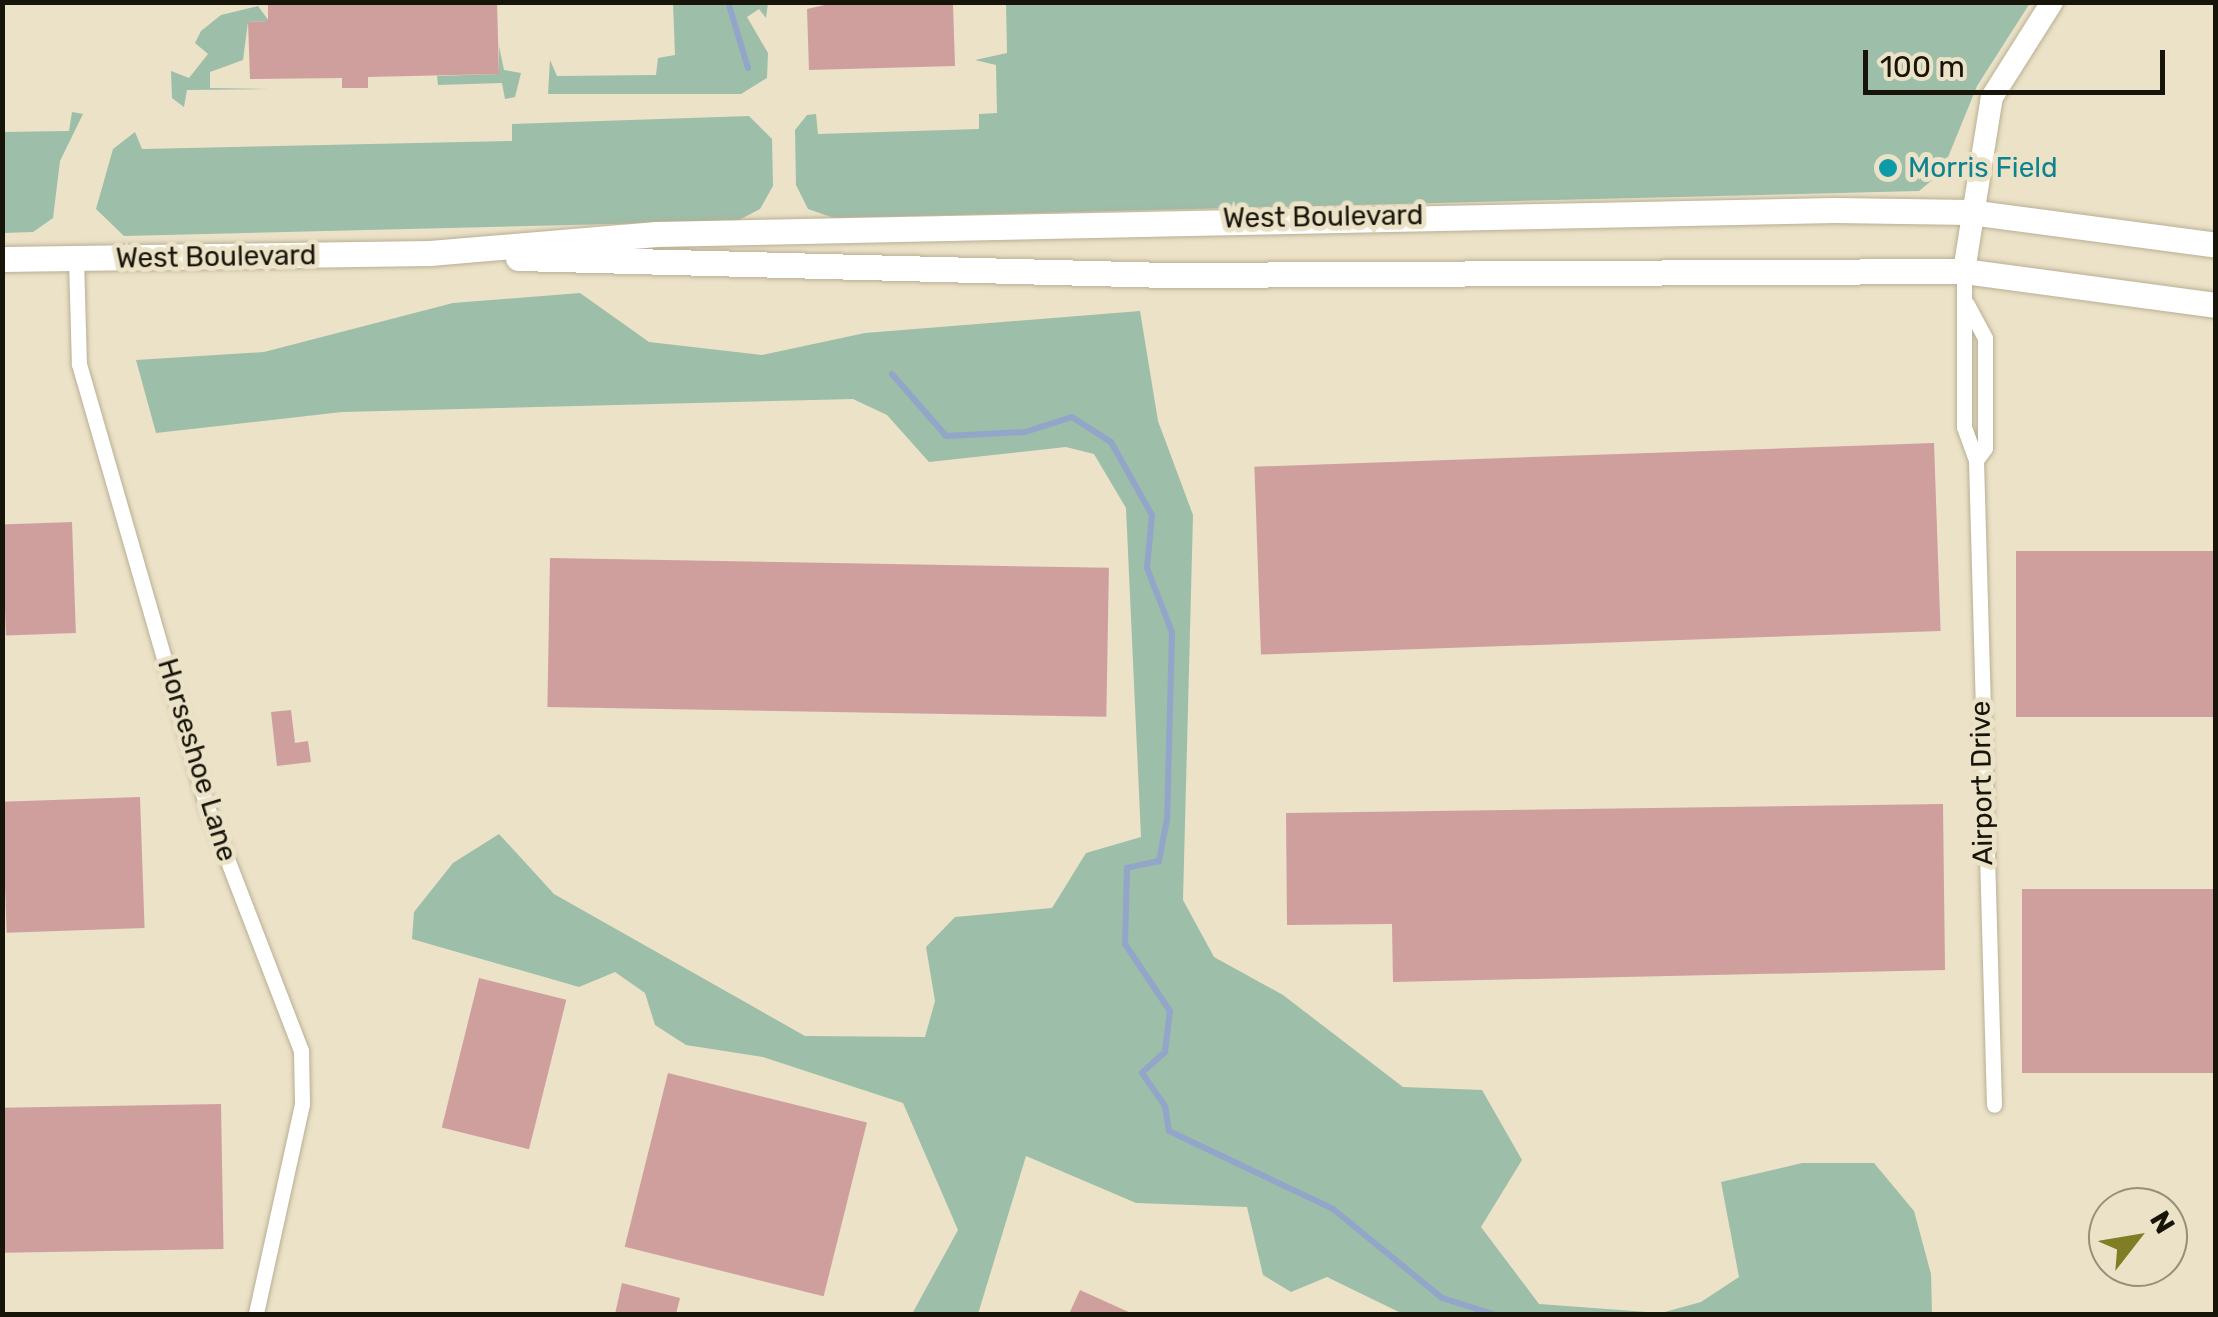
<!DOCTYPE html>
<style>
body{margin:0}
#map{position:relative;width:2218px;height:1317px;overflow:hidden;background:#ebe2c7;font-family:Rubik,sans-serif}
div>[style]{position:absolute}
.green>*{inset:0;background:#9dbea9}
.stream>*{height:6px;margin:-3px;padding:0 3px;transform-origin:3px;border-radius:3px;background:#93a5c9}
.building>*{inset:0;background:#cf9f9e;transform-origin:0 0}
.roads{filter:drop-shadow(0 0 2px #b8af95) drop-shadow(0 0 2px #b8af95)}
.street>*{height:15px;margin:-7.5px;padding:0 7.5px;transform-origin:7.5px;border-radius:7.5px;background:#fff}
.secondary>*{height:22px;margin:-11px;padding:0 11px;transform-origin:11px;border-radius:11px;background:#fff}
.primary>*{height:25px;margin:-12.5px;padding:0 12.5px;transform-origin:12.5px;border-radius:12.5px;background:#fff}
.dots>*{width:28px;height:28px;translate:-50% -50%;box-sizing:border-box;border:5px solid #ebe2c7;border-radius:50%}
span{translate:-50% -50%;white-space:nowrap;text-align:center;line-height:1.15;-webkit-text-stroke:10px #ebe2c7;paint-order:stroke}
.culture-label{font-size:28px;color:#0d838f}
.left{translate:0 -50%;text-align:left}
.street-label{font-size:28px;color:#17140a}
.frame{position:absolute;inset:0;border:5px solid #17140a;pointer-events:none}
.north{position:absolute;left:2088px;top:1187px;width:100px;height:100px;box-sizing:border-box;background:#ebe2c7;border:2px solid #96907b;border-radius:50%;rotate:59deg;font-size:28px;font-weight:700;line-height:40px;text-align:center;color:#17140a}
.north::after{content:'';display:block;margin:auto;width:35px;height:45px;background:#807d25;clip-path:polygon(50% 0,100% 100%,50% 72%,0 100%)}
.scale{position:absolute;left:1863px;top:50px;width:302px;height:45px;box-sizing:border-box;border:5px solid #17140a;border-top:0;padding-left:12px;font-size:30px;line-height:35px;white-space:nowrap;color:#17140a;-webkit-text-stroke:8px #ebe2c7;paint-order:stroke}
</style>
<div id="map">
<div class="green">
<i style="clip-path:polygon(673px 3px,768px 3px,766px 18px,759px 9px,747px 17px,768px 53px,767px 78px,741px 94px,548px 94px,550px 60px,557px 76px,656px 75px,658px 58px,675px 55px)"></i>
<i style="clip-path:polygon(1006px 3px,1006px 2px,2030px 3px,1977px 86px,1942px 172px,1919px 191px,834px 218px,808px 209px,796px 185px,795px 130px,807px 115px,816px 114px,818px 134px,979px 129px,979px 114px,997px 113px,996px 65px,975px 60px,1007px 53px)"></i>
<i style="clip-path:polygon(258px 6px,269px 21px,248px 22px,243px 60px,210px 72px,210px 88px,269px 89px,187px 90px,184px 107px,172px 98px,171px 71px,189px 78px,208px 54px,195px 43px,201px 31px,221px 15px)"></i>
<i style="clip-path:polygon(499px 46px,504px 70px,521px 73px,515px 97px,505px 99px,502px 83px,438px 85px,437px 76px,499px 74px)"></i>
<i style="clip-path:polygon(72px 112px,83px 114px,60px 161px,53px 218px,33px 232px,3px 233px,3px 132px,69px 131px)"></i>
<i style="clip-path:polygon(749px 116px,772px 139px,773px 186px,760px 209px,737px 221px,124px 236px,96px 209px,113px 149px,135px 132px,142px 149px,512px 141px,512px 124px)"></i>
<i style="clip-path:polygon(580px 293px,649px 342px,762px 355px,865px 333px,1140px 311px,1158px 421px,1193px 515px,1183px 900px,1214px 957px,1283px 995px,1403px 1087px,1482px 1090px,1522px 1160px,1481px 1227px,1539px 1304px,1661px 1313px,1701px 1302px,1739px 1277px,1721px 1182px,1802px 1163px,1874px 1163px,1914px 1211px,1931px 1274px,1932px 1314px,1403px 1314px,1327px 1277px,1291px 1292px,1263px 1275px,1247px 1207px,1136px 1203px,1026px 1156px,978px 1314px,912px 1314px,958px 1230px,903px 1103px,763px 1057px,686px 1045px,655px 1025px,645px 993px,615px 972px,579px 987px,412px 939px,414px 912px,453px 863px,499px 834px,554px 894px,805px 1036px,925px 1037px,935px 1001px,926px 947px,955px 917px,1052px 908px,1086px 853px,1141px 837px,1126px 508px,1094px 454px,1066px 447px,929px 462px,887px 415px,853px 399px,342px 412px,156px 433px,136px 360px,264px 352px,453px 303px)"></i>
</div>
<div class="stream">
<i style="left:728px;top:2px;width:69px;rotate:73.1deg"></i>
<i style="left:892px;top:374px;width:82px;rotate:48.9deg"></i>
<i style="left:946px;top:436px;width:79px;rotate:-2.9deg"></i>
<i style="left:1025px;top:432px;width:49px;rotate:-17.7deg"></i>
<i style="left:1072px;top:417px;width:46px;rotate:32.7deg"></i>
<i style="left:1111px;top:442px;width:84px;rotate:60.7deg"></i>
<i style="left:1152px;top:515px;width:53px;rotate:95.4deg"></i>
<i style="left:1147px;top:568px;width:69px;rotate:68.7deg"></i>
<i style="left:1172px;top:632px;width:187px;rotate:91.5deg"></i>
<i style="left:1167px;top:819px;width:43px;rotate:100.8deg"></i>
<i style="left:1159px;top:861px;width:33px;rotate:168deg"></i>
<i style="left:1127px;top:868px;width:76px;rotate:91.5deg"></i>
<i style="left:1125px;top:944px;width:81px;rotate:56.1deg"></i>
<i style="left:1170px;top:1011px;width:41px;rotate:97deg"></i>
<i style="left:1165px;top:1052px;width:31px;rotate:138deg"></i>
<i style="left:1142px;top:1073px;width:40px;rotate:55.1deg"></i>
<i style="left:1165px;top:1106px;width:25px;rotate:81deg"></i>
<i style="left:1169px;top:1131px;width:182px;rotate:25.4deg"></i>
<i style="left:1333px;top:1209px;width:141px;rotate:39.2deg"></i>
<i style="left:1442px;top:1298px;width:53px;rotate:17.4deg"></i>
</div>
<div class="building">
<i style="clip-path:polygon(268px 2px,497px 2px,499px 74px,368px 77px,368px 88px,342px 88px,342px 78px,250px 79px,248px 22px,268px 21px)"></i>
<i style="clip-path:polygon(838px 2px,953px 5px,955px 66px,809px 70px,807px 9px)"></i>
<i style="left:1934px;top:443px;width:188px;height:680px;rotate:88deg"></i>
<i style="left:72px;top:522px;width:111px;height:70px;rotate:88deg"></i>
<i style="left:2216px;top:551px;width:166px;height:200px;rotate:90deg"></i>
<i style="left:550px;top:558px;width:559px;height:149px;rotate:1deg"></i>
<i style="clip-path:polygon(291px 710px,295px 743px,308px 741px,311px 762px,277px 766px,271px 712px)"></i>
<i style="left:140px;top:797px;width:131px;height:138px;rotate:88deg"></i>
<i style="clip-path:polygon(1943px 804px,1945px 970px,1393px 982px,1392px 924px,1287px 925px,1286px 813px)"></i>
<i style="left:2216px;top:889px;width:184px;height:194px;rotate:90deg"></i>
<i style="left:479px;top:978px;width:90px;height:154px;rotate:14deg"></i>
<i style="left:668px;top:1073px;width:205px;height:179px;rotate:14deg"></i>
<i style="left:221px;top:1104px;width:145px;height:219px;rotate:89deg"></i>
<i style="clip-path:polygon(622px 1283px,680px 1298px,676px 1314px,615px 1314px)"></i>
<i style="clip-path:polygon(1080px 1290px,1133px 1314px,1069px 1314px)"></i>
</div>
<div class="roads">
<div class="street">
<i style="left:76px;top:259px;width:105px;rotate:88.4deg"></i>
<i style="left:79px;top:364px;width:461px;rotate:73.9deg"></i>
<i style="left:207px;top:807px;width:261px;rotate:68.9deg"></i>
<i style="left:301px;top:1050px;width:54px;rotate:88.9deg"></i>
<i style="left:302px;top:1104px;width:215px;rotate:102.4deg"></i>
<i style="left:1964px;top:271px;width:156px;rotate:90deg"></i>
<i style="left:1964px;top:427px;width:35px;rotate:70deg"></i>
<i style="left:1976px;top:460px;width:15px;rotate:-53deg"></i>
<i style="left:1985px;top:448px;width:110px;rotate:-90deg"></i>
<i style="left:1985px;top:338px;width:38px;rotate:-118deg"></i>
<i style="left:1976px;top:460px;width:645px;rotate:88.4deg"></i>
</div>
<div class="secondary">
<i style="left:1964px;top:271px;width:176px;rotate:-80.9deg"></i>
<i style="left:1992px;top:97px;width:112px;rotate:-57.7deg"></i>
</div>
<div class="primary">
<i style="left:518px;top:258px;width:651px;rotate:1.5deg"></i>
<i style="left:1169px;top:275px;width:795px;rotate:-0.29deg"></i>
<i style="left:1964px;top:271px;width:254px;rotate:7.7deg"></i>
<i style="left:2px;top:259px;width:428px;rotate:-0.8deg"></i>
<i style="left:430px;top:253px;width:227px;rotate:-4.8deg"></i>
<i style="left:656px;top:234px;width:1179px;rotate:-1.17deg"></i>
<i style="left:1835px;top:210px;width:135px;rotate:0.8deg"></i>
<i style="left:1970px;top:212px;width:248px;rotate:7.6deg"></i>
</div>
</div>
<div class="dots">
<i style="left:1888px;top:168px;background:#0f9aa8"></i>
</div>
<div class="culture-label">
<span class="left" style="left:1908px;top:168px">Morris Field</span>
</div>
<div class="street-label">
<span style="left:1323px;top:217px;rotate:-1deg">West Boulevard</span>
<span style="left:216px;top:257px;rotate:-1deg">West Boulevard</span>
<span style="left:197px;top:760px;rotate:73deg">Horseshoe Lane</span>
<span style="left:1982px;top:783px;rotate:-91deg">Airport Drive</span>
</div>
<div class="frame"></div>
<div class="north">N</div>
<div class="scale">100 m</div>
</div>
